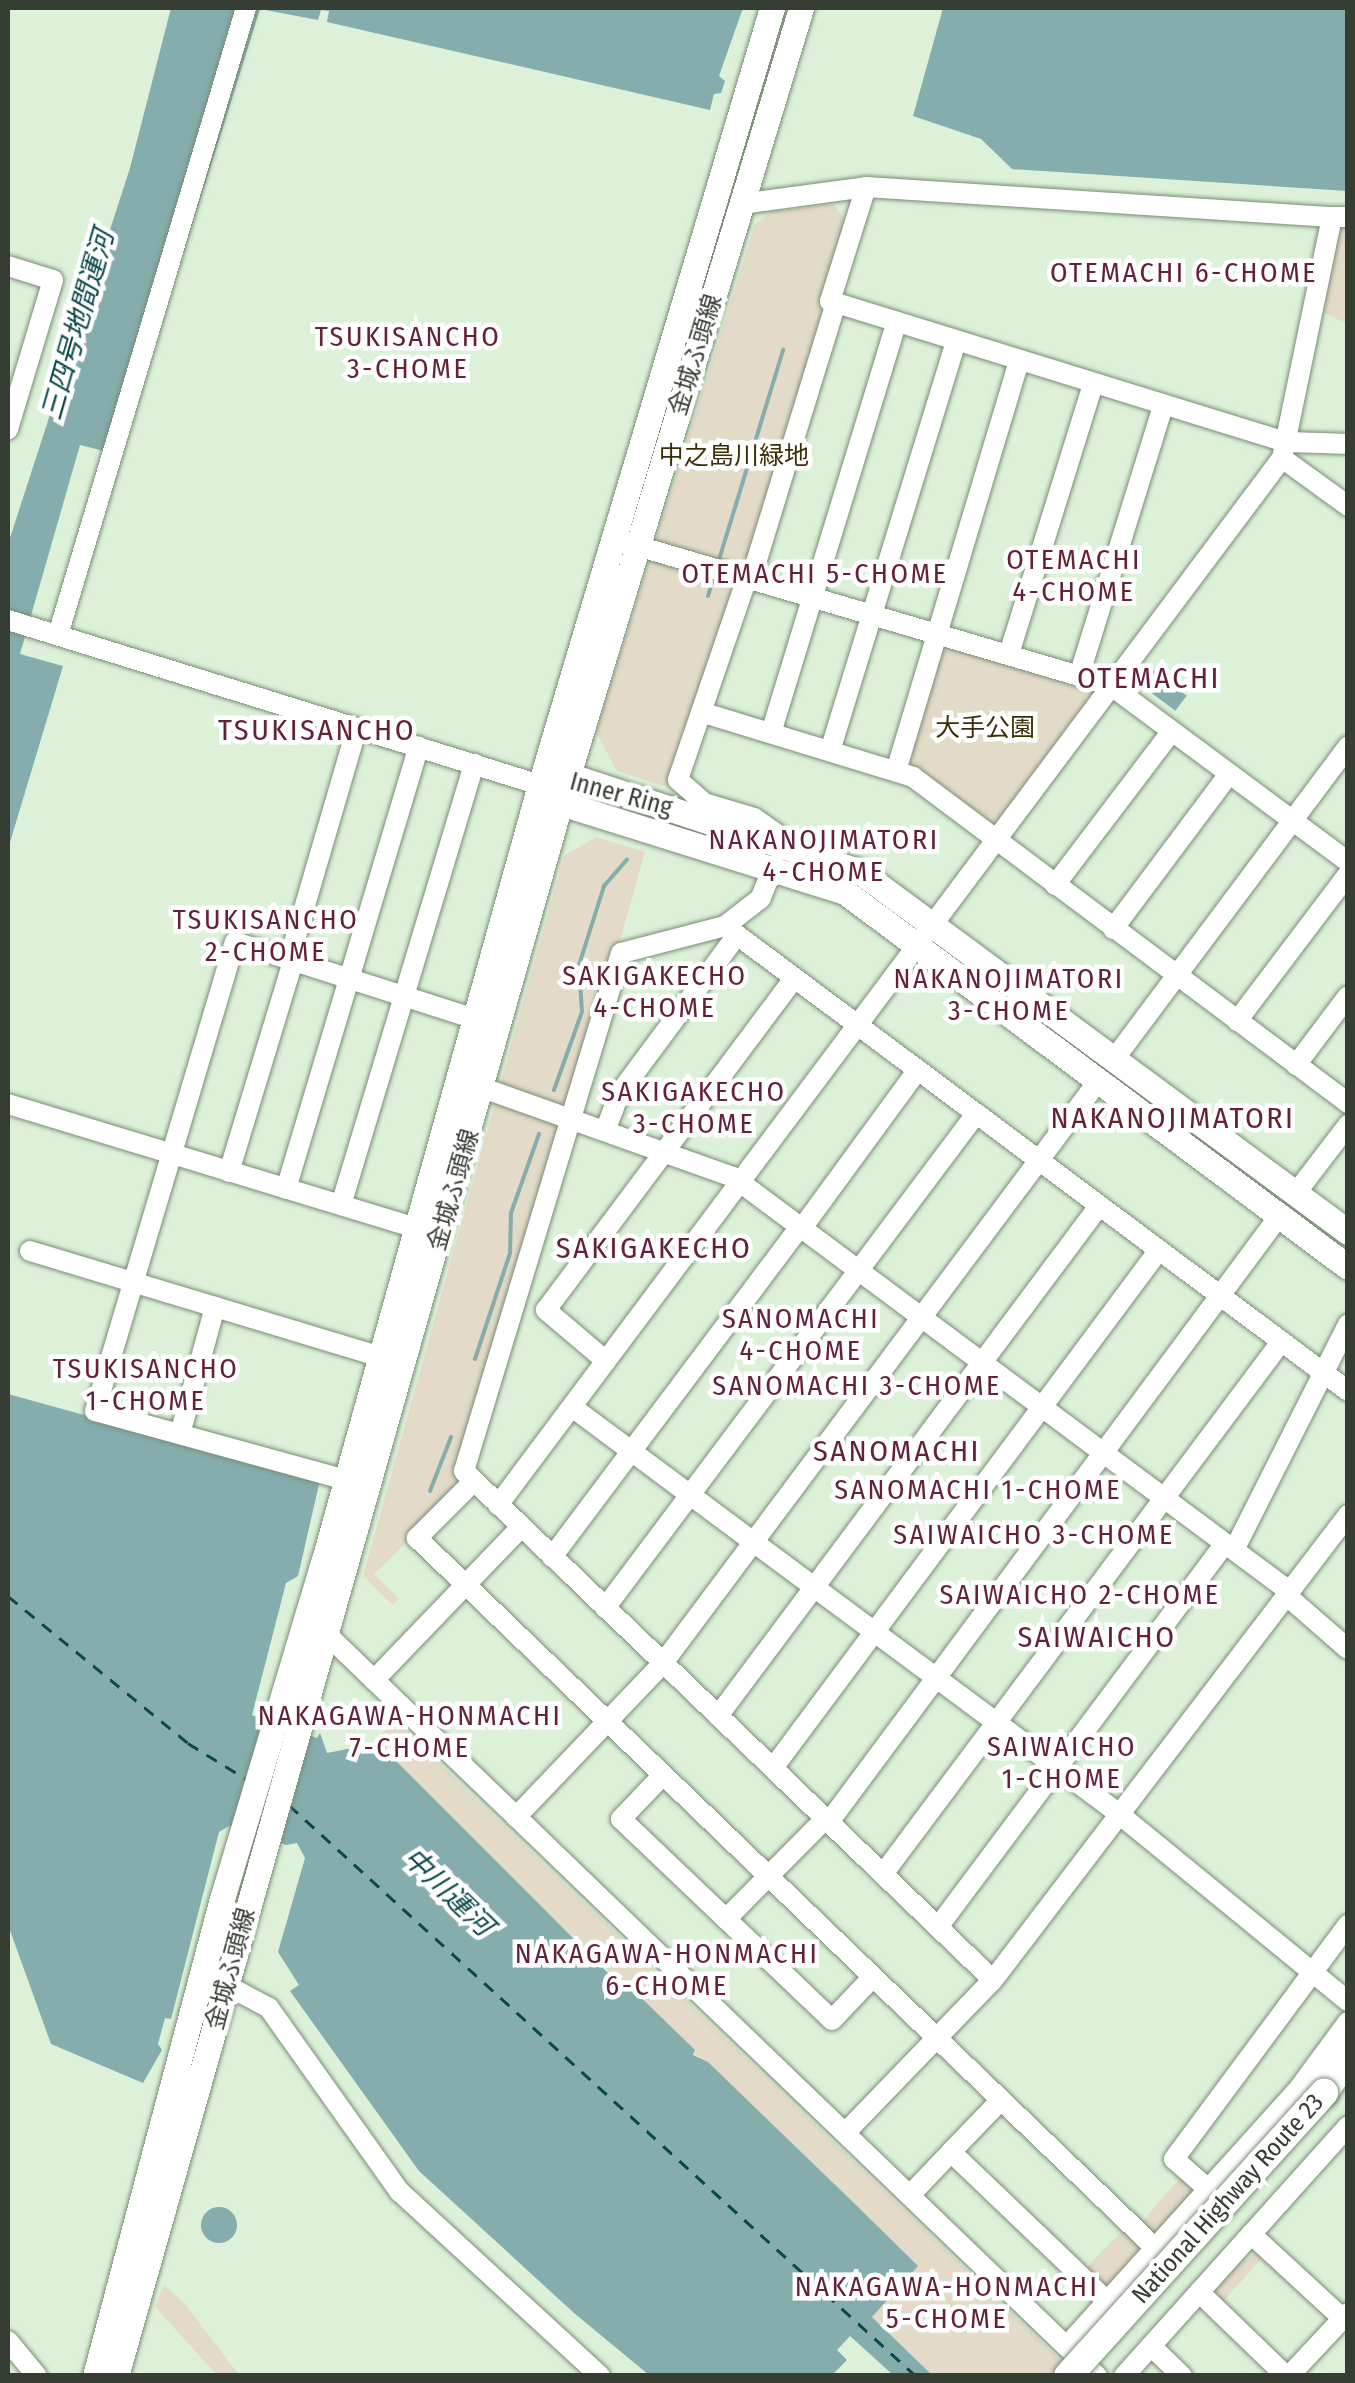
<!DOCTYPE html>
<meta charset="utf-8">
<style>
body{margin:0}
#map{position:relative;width:1355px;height:2383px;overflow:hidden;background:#dcf1d8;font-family:"Fira Sans Condensed","Noto Sans JP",sans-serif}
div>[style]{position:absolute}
.green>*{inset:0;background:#e3dac7;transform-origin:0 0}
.water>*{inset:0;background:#85adad;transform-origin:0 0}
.round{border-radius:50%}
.stream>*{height:4px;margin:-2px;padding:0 2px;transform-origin:2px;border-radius:2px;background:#85adad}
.ferry>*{height:2.5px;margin-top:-1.25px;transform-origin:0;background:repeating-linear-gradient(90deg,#0a4849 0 12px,transparent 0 22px)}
.roads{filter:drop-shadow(0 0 2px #798c75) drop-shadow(0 0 2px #798c75)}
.minor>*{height:20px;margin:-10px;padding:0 10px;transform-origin:10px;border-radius:10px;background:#fff}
.major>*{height:25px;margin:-12.5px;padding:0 12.5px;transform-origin:12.5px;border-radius:12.5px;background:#fff}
.highway>*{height:28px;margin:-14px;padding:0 14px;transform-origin:14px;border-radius:14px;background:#fff}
.bridges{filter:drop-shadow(0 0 2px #798c75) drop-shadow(0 0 2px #798c75)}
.highway-bridge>*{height:28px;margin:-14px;padding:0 14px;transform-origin:14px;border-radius:14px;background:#fff}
span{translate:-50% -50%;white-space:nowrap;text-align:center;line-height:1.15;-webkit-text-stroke:9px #fff;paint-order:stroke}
.street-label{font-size:25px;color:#363e34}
.park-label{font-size:25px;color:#3e2e06}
.neighbourhood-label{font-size:28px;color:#652138;letter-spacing:2.5px}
.water-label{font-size:28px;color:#0a4849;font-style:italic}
.quarter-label{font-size:30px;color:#652138;letter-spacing:2.5px}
.frame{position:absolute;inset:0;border:10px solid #363e34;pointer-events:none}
</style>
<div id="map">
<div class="green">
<i style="clip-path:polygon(833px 204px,845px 220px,819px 305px,827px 317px,679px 791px,617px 771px,596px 732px,755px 224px,771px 212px)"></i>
<i style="clip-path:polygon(1339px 225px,1347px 230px,1347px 324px,1319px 310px)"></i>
<i style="clip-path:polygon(944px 645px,1094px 693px,993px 827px,906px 763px)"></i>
<i style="clip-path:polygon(596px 837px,645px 852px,467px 1484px,374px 1574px,399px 1599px,393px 1605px,363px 1576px,564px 856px)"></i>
<i style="clip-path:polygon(394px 1720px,1076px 2375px,932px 2375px,872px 2317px,917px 2266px,389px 1761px,373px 1744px)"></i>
<i style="left:1181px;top:2177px;width:20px;height:62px;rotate:41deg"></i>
<i style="left:1122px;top:2231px;width:28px;height:54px;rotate:44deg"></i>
<i style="clip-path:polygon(1257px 2252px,1264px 2256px,1219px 2306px,1203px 2291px)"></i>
<i style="clip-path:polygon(164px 2285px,185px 2304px,239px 2375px,217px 2375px,155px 2307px)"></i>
</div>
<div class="water">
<i style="clip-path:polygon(171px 8px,743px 8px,719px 76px,725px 81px,721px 93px,714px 94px,710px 110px,327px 22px,329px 11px,321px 10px,318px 20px,260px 9px,120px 455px,80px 445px,20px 654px,63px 666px,8px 849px,8px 544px,130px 168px)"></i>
<i style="clip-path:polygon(943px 8px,1347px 8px,1347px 191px,1012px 169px,981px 139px,913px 116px)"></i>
<i style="left:1146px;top:665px;width:51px;height:19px;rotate:37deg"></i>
<i style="clip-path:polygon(8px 1394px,320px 1480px,298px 1576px,286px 1583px,252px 1715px,317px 1738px,320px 1733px,327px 1753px,378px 1743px,621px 1986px,627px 1984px,695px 2050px,693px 2055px,708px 2062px,858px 2207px,918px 2266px,872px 2317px,932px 2375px,893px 2375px,850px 2336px,837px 2350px,847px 2360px,832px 2375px,649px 2375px,574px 2313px,419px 2171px,290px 1991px,299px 1985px,278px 1952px,305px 1858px,297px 1843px,286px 1845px,229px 1826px,219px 1832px,171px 2019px,165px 2018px,158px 2044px,162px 2050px,143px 2083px,51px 2044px,8px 1925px)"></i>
<i class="round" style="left:201px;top:2207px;width:36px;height:36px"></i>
</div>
<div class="stream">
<i style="left:718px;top:563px;width:223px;rotate:-73deg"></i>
<i style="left:708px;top:596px;width:21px;rotate:-73deg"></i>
<i style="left:554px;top:1090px;width:83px;rotate:-70.3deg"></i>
<i style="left:582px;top:1012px;width:47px;rotate:-93.7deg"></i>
<i style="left:579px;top:965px;width:83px;rotate:-72.4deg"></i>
<i style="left:604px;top:886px;width:35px;rotate:-49deg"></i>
<i style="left:475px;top:1359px;width:112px;rotate:-71.7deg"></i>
<i style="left:510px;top:1253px;width:40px;rotate:-88.6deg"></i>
<i style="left:511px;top:1213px;width:84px;rotate:-70.5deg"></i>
<i style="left:430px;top:1491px;width:58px;rotate:-68.7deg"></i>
</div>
<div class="ferry">
<i style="left:8px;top:1596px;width:232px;rotate:39.2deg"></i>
<i style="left:188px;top:1743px;width:70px;rotate:31.7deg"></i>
<i style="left:289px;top:1805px;width:848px;rotate:42.32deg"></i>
</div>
<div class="roads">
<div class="minor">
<i style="left:866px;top:187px;width:120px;rotate:107.5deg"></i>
<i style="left:830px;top:301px;width:477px;rotate:17.2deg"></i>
<i style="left:1286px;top:442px;width:62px;rotate:1.8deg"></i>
<i style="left:741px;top:204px;width:126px;rotate:-7.7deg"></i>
<i style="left:866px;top:187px;width:467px;rotate:3.7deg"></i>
<i style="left:1348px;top:217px;width:16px;rotate:180deg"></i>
<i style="left:1332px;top:217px;width:246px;rotate:101.7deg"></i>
<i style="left:1282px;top:458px;width:82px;rotate:36deg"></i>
<i style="left:8px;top:266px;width:47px;rotate:17.3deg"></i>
<i style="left:53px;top:280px;width:156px;rotate:106.8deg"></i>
<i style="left:624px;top:542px;width:507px;rotate:16.4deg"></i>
<i style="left:1110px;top:685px;width:297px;rotate:36.6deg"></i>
<i style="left:747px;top:578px;width:213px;rotate:108.9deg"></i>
<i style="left:678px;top:780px;width:35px;rotate:41deg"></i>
<i style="left:704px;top:803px;width:52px;rotate:16.7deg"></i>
<i style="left:754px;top:818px;width:44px;rotate:34.8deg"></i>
<i style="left:751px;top:579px;width:289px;rotate:-72.9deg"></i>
<i style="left:8px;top:620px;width:557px;rotate:17.23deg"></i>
<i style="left:58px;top:635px;width:655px;rotate:-73.31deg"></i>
<i style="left:1009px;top:654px;width:283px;rotate:-72.7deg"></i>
<i style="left:1079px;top:676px;width:283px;rotate:-72.7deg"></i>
<i style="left:701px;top:712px;width:222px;rotate:17deg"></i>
<i style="left:913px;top:777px;width:544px;rotate:36.85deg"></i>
<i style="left:771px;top:733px;width:430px;rotate:-73deg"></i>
<i style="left:830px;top:751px;width:429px;rotate:-72.9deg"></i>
<i style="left:896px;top:771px;width:428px;rotate:-73.3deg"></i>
<i style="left:774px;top:865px;width:35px;rotate:112deg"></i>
<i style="left:761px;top:898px;width:46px;rotate:142.1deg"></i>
<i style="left:725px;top:926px;width:107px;rotate:165.4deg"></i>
<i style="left:621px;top:953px;width:541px;rotate:106.86deg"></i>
<i style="left:464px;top:1471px;width:734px;rotate:43.9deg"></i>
<i style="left:1055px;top:885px;width:193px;rotate:-52.8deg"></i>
<i style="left:725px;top:926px;width:777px;rotate:36.74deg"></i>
<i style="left:1113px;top:929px;width:194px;rotate:-53.2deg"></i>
<i style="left:289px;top:960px;width:242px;rotate:-73.7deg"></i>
<i style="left:1237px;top:1021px;width:184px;rotate:-52.9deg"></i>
<i style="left:1115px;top:1058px;width:389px;rotate:-53.2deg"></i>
<i style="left:1296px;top:1065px;width:86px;rotate:-53deg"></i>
<i style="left:483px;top:1088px;width:265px;rotate:19.6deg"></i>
<i style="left:733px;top:1177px;width:693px;rotate:36.67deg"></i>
<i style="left:8px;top:1104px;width:427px;rotate:16.9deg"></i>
<i style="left:605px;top:1131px;width:40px;rotate:-69deg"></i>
<i style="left:619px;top:1094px;width:198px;rotate:-53.4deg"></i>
<i style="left:229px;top:1172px;width:220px;rotate:-73.1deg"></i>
<i style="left:286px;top:1189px;width:462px;rotate:-73.3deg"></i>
<i style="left:1296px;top:1193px;width:86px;rotate:-52.6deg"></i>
<i style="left:341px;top:1205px;width:461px;rotate:-73.2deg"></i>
<i style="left:802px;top:1228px;width:195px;rotate:-53.8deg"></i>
<i style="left:30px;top:1251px;width:367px;rotate:16.8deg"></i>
<i style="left:606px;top:1361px;width:79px;rotate:-139.6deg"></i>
<i style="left:546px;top:1310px;width:414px;rotate:-53.2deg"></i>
<i style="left:572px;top:1407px;width:680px;rotate:36.63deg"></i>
<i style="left:1118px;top:1813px;width:297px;rotate:39.3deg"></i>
<i style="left:180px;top:1434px;width:132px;rotate:-74.6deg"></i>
<i style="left:346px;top:1480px;width:260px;rotate:-164.6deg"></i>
<i style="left:95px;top:1411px;width:489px;rotate:-73.4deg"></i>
<i style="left:235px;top:942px;width:252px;rotate:17.8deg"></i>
<i style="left:474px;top:1481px;width:81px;rotate:135deg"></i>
<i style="left:417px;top:1538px;width:1024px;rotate:43.89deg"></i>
<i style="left:498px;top:1505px;width:1308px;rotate:-53.17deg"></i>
<i style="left:1234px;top:1550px;width:253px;rotate:-63.2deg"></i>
<i style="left:552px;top:1557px;width:413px;rotate:-53.1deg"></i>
<i style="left:1286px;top:1595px;width:82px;rotate:41.1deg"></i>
<i style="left:605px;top:1608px;width:618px;rotate:-53.09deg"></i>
<i style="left:317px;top:1625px;width:1083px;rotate:43.91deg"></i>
<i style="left:374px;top:1680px;width:212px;rotate:-46.1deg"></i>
<i style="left:718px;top:1716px;width:637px;rotate:-53.24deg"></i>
<i style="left:773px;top:1768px;width:646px;rotate:-53.31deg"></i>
<i style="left:663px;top:1775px;width:61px;rotate:133.7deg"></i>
<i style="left:621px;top:1819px;width:291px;rotate:43.6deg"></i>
<i style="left:832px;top:2020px;width:58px;rotate:-46.4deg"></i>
<i style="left:516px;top:1817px;width:213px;rotate:-46.3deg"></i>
<i style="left:663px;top:1663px;width:728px;rotate:-53.21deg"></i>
<i style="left:829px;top:1822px;width:756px;rotate:-53.39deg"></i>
<i style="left:883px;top:1874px;width:664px;rotate:-53.2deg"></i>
<i style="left:726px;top:1919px;width:141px;rotate:-45.3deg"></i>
<i style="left:938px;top:1927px;width:479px;rotate:-53.2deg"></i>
<i style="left:215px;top:1979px;width:61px;rotate:28.2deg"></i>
<i style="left:269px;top:2008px;width:226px;rotate:54.6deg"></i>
<i style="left:400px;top:2192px;width:272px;rotate:42.6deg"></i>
<i style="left:1000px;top:2101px;width:71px;rotate:133.9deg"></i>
<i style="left:951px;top:2152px;width:216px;rotate:43.7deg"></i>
<i style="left:845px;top:2133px;width:213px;rotate:-46deg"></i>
<i style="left:993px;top:1980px;width:585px;rotate:-52.64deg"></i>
<i style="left:1208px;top:2189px;width:45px;rotate:-138.6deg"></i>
<i style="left:1174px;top:2159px;width:292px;rotate:-53.4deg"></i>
<i style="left:910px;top:2195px;width:59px;rotate:-46.4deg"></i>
<i style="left:1251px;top:2234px;width:125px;rotate:42.7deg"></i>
<i style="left:1199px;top:2292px;width:121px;rotate:44deg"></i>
<i style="left:8px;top:2341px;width:45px;rotate:50.4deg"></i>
<i style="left:1067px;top:2346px;width:348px;rotate:-48deg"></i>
<i style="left:1300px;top:2087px;width:81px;rotate:-53.6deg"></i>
<i style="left:1151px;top:2346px;width:43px;rotate:44.1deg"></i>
<i style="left:1124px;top:2376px;width:336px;rotate:-48.1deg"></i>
<i style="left:1289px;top:2376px;width:86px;rotate:-46.9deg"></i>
</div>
<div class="major">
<i style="left:554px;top:780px;width:15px;rotate:-20deg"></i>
<i style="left:568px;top:775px;width:306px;rotate:18.3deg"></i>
<i style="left:859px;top:871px;width:608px;rotate:36.44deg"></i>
<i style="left:548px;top:791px;width:18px;rotate:43deg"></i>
<i style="left:561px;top:803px;width:298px;rotate:17.4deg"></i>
<i style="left:845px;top:892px;width:627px;rotate:36.71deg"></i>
<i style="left:95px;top:2376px;width:494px;rotate:-75.1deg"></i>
<i style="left:222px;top:1899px;width:354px;rotate:-73.3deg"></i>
<i style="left:324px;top:1560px;width:805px;rotate:-74.43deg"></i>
<i style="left:540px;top:785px;width:811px;rotate:-73.38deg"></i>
<i style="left:116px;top:2376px;width:1664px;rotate:-74.23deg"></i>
<i style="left:568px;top:775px;width:802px;rotate:-73.1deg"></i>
</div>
<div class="highway">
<i style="left:1324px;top:2093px;width:44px;rotate:-57deg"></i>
</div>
</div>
<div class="bridges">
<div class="highway-bridge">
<i style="left:1068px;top:2376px;width:382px;rotate:-47.9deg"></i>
</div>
</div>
<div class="street-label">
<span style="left:696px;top:355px;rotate:-73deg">金城ふ頭線</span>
<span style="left:621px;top:795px;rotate:15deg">Inner Ring</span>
<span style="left:454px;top:1190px;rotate:-74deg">金城ふ頭線</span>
<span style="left:231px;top:1969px;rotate:-75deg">金城ふ頭線</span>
<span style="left:1228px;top:2199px;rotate:-48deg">National Highway Route 23</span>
</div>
<div class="park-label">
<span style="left:734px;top:456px">中之島川緑地</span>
<span style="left:985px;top:728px">大手公園</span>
</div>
<div class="neighbourhood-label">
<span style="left:1184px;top:273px">OTEMACHI 6-CHOME</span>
<span style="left:408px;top:353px">TSUKISANCHO<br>3-CHOME</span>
<span style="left:1074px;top:576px">OTEMACHI<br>4-CHOME</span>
<span style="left:815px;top:574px">OTEMACHI 5-CHOME</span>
<span style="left:824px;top:856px">NAKANOJIMATORI<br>4-CHOME</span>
<span style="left:266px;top:936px">TSUKISANCHO<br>2-CHOME</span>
<span style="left:655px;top:992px">SAKIGAKECHO<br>4-CHOME</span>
<span style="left:1009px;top:995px">NAKANOJIMATORI<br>3-CHOME</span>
<span style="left:694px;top:1108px">SAKIGAKECHO<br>3-CHOME</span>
<span style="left:801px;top:1335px">SANOMACHI<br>4-CHOME</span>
<span style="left:146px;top:1385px">TSUKISANCHO<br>1-CHOME</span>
<span style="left:857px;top:1386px">SANOMACHI 3-CHOME</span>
<span style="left:978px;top:1490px">SANOMACHI 1-CHOME</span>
<span style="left:1034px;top:1535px">SAIWAICHO 3-CHOME</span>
<span style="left:1080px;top:1595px">SAIWAICHO 2-CHOME</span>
<span style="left:410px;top:1732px">NAKAGAWA-HONMACHI<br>7-CHOME</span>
<span style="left:1062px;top:1763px">SAIWAICHO<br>1-CHOME</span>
<span style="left:667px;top:1970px">NAKAGAWA-HONMACHI<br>6-CHOME</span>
<span style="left:947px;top:2303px">NAKAGAWA-HONMACHI<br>5-CHOME</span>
</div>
<div class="water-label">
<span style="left:78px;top:325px;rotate:-74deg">三四号地間運河</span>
<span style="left:448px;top:1892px;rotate:44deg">中川運河</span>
</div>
<div class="quarter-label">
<span style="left:1149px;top:678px">OTEMACHI</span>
<span style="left:317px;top:730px">TSUKISANCHO</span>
<span style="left:1173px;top:1118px">NAKANOJIMATORI</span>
<span style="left:654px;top:1248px">SAKIGAKECHO</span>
<span style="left:897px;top:1451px">SANOMACHI</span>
<span style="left:1097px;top:1637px">SAIWAICHO</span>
</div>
<div class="frame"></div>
</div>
